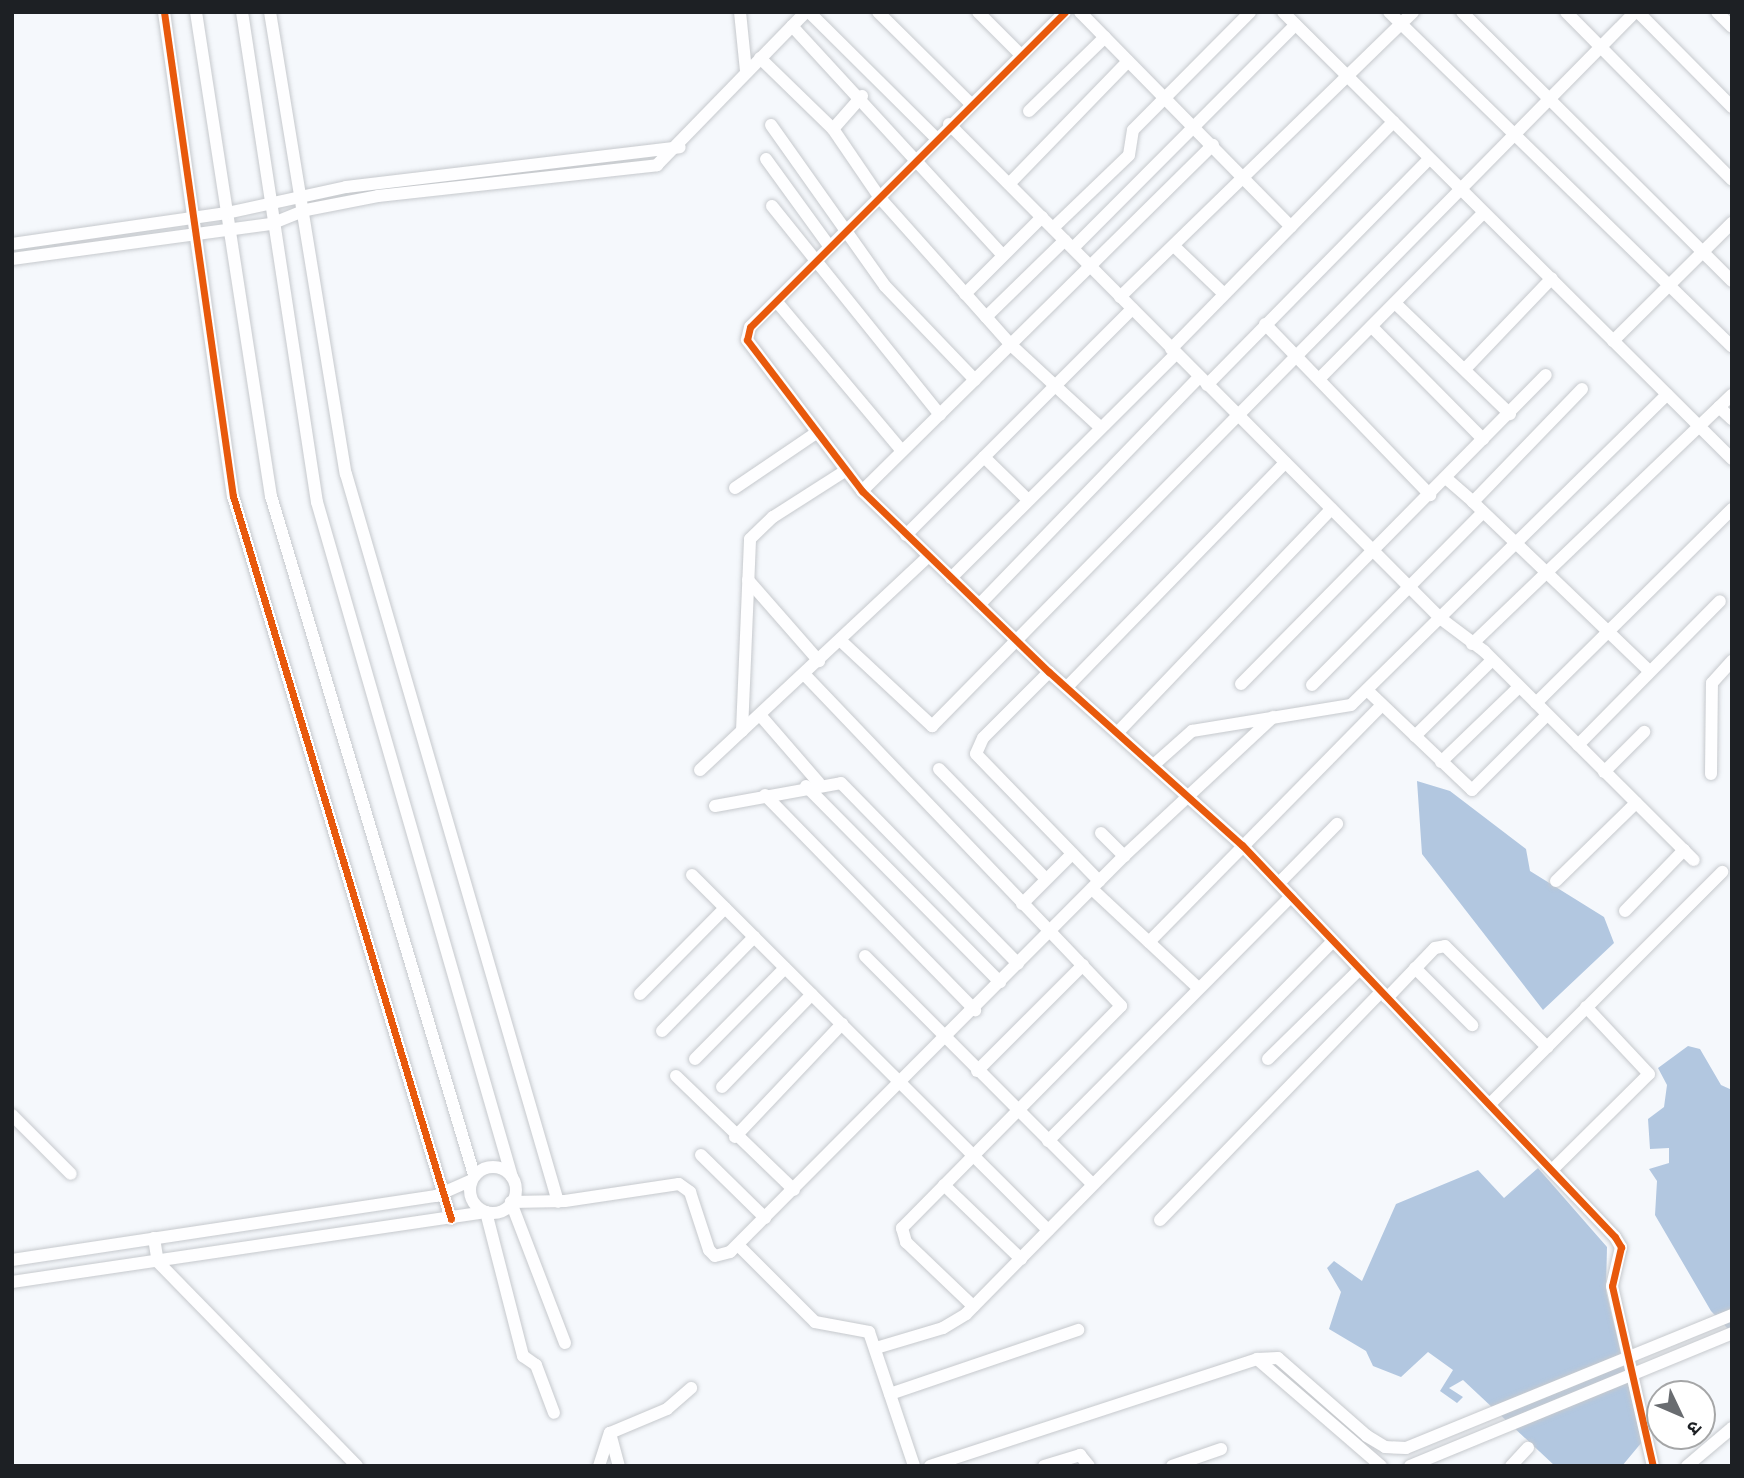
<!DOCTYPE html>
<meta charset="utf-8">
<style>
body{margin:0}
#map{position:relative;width:1744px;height:1478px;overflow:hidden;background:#f5f8fc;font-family:"Exo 2","Noto Sans Devanagari",sans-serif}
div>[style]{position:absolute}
.water>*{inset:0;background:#b2c7e0}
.roads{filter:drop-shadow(0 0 2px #c6c9cd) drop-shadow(0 0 2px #c6c9cd)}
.minor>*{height:12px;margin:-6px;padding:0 6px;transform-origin:6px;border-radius:6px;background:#fefeff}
.minor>.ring{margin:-6px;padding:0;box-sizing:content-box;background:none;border:12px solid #fefeff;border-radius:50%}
.cycleway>*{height:7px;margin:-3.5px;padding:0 3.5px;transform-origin:3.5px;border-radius:3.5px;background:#e8590c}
span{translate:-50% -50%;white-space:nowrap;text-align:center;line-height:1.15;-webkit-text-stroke:5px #fff;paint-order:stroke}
.frame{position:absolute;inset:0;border:14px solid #1d2024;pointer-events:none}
.north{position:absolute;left:1646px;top:1380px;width:70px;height:70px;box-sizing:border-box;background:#fff;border:2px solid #a5a6a7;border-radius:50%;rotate:134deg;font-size:19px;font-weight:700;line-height:28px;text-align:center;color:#1d2024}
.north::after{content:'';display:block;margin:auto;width:24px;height:32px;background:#696c70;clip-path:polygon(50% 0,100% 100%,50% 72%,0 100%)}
</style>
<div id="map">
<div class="water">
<i style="clip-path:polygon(1417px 781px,1450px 791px,1526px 849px,1530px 871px,1604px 917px,1614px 943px,1543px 1010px,1422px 854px)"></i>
<i style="clip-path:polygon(1688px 1046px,1700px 1049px,1721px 1085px,1732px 1090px,1732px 1333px,1711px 1311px,1655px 1215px,1657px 1181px,1649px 1169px,1669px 1163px,1669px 1148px,1650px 1149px,1648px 1119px,1664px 1107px,1667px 1085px,1658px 1068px)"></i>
<i style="clip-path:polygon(1538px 1168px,1607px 1247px,1606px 1291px,1642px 1442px,1622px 1466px,1555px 1466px,1463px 1380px,1449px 1388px,1463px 1397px,1457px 1403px,1440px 1391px,1453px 1370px,1428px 1352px,1401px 1377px,1373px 1366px,1366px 1351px,1329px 1329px,1341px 1292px,1327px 1268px,1334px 1261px,1362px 1281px,1396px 1204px,1478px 1170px,1504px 1198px)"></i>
</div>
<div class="roads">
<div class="minor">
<i style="left:164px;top:12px;width:489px;rotate:81.9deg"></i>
<i style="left:233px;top:496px;width:755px;rotate:73.22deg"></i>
<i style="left:196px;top:12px;width:490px;rotate:81.2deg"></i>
<i style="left:271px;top:496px;width:709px;rotate:73.35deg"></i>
<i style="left:242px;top:12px;width:496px;rotate:81.3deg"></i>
<i style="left:317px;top:502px;width:703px;rotate:73.89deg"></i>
<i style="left:270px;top:12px;width:468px;rotate:80.7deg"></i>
<i style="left:346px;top:474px;width:758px;rotate:73.76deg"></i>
<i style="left:740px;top:12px;width:59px;rotate:84.2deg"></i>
<i style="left:809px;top:12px;width:180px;rotate:44.8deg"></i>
<i style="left:878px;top:12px;width:129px;rotate:44.7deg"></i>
<i style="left:978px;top:12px;width:59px;rotate:45deg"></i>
<i style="left:1065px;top:12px;width:445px;rotate:135deg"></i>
<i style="left:750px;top:327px;width:13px;rotate:103deg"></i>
<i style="left:747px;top:340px;width:190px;rotate:52.7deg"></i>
<i style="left:862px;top:491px;width:260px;rotate:44.1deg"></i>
<i style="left:1049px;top:672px;width:259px;rotate:41.9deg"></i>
<i style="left:1242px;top:845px;width:541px;rotate:46.42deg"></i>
<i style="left:1615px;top:1237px;width:12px;rotate:59deg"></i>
<i style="left:1621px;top:1247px;width:40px;rotate:103deg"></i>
<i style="left:1612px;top:1286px;width:185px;rotate:77.2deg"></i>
<i style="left:1080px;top:12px;width:301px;rotate:45.5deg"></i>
<i style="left:1283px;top:12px;width:634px;rotate:44.87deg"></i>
<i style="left:1389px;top:12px;width:479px;rotate:44.3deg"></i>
<i style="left:1462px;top:12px;width:381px;rotate:44.9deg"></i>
<i style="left:1566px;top:12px;width:236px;rotate:45.3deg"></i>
<i style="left:1638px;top:12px;width:134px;rotate:45.3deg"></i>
<i style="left:1717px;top:12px;width:21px;rotate:45deg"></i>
<i style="left:792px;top:26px;width:310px;rotate:47.4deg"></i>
<i style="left:760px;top:58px;width:102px;rotate:44.2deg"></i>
<i style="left:833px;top:129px;width:83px;rotate:55.7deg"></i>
<i style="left:880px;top:198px;width:197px;rotate:48.3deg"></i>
<i style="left:1011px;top:345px;width:122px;rotate:42.7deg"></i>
<i style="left:1029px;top:111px;width:106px;rotate:-44.2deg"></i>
<i style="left:949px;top:124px;width:697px;rotate:45.17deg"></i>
<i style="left:1440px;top:618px;width:55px;rotate:36.9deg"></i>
<i style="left:1484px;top:651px;width:296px;rotate:44.9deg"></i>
<i style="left:771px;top:125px;width:197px;rotate:54.7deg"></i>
<i style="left:885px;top:286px;width:130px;rotate:46.2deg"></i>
<i style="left:833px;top:129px;width:44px;rotate:-48.7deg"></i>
<i style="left:766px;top:159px;width:109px;rotate:54deg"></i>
<i style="left:1009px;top:184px;width:171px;rotate:-45.9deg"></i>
<i style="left:772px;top:206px;width:268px;rotate:51.2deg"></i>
<i style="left:1053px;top:228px;width:105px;rotate:-43.8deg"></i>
<i style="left:1129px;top:155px;width:25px;rotate:-81deg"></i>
<i style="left:1133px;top:130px;width:166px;rotate:-45.2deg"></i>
<i style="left:12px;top:244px;width:217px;rotate:-8.2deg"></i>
<i style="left:227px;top:213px;width:122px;rotate:-12.3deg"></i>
<i style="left:346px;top:187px;width:336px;rotate:-6.8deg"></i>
<i style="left:1073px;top:248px;width:315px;rotate:-45.1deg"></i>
<i style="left:1176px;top:248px;width:66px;rotate:43.8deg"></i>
<i style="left:12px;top:259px;width:261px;rotate:-7.7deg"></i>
<i style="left:271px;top:224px;width:38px;rotate:-22deg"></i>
<i style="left:306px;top:210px;width:73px;rotate:-11deg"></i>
<i style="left:378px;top:196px;width:281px;rotate:-6.3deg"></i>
<i style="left:657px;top:165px;width:214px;rotate:-45.8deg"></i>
<i style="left:965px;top:294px;width:109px;rotate:-45deg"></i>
<i style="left:1120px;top:297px;width:409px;rotate:-44.2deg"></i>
<i style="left:777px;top:302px;width:194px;rotate:50deg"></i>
<i style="left:1395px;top:303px;width:160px;rotate:44deg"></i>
<i style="left:986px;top:317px;width:110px;rotate:-44.3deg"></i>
<i style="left:1265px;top:324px;width:238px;rotate:46deg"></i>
<i style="left:1372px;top:327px;width:158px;rotate:45.3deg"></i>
<i style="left:1613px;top:341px;width:168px;rotate:-44.8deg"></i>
<i style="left:1171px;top:349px;width:318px;rotate:-45.6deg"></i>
<i style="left:1466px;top:368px;width:124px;rotate:-46.3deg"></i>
<i style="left:1319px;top:379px;width:233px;rotate:-45.3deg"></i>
<i style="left:1207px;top:385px;width:317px;rotate:-45.5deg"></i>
<i style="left:1582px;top:389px;width:157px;rotate:134deg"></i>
<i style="left:1473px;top:502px;width:244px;rotate:43.8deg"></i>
<i style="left:1719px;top:407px;width:18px;rotate:43deg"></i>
<i style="left:984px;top:457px;width:62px;rotate:44.3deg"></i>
<i style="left:1447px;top:479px;width:35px;rotate:41deg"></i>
<i style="left:735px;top:488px;width:98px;rotate:-34.2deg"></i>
<i style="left:862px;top:491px;width:493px;rotate:-44.6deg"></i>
<i style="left:906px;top:535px;width:320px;rotate:-45deg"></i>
<i style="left:951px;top:578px;width:317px;rotate:-44.9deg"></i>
<i style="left:748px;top:580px;width:108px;rotate:48.8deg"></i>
<i style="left:979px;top:605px;width:317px;rotate:-46deg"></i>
<i style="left:841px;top:641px;width:125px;rotate:43deg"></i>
<i style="left:932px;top:726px;width:1002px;rotate:-45.44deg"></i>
<i style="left:1472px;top:644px;width:360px;rotate:-43.8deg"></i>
<i style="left:1049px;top:672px;width:93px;rotate:135deg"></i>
<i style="left:983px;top:738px;width:17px;rotate:114deg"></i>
<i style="left:976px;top:754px;width:177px;rotate:45.9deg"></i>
<i style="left:804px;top:674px;width:459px;rotate:46.3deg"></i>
<i style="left:1121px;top:1006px;width:312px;rotate:134.6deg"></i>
<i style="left:902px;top:1228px;width:15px;rotate:74deg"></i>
<i style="left:906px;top:1242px;width:93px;rotate:43.7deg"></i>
<i style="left:1241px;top:684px;width:434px;rotate:-45.4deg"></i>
<i style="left:1312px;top:685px;width:243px;rotate:-45.3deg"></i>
<i style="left:1067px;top:687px;width:313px;rotate:-45.8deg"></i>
<i style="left:1367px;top:690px;width:145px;rotate:43.6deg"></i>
<i style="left:1472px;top:790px;width:106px;rotate:-45deg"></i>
<i style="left:1536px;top:703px;width:276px;rotate:-44.7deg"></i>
<i style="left:760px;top:715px;width:90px;rotate:49.1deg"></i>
<i style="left:1120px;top:730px;width:306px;rotate:-46.3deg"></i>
<i style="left:742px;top:731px;width:192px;rotate:-87.6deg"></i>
<i style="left:750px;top:539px;width:32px;rotate:-44deg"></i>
<i style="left:773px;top:517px;width:85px;rotate:-32.6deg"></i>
<i style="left:1415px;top:736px;width:108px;rotate:-44.6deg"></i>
<i style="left:1578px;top:745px;width:202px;rotate:-45.4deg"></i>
<i style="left:1157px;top:762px;width:47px;rotate:-41.5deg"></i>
<i style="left:1192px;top:731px;width:161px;rotate:-9.3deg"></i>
<i style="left:1351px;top:705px;width:443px;rotate:-44.5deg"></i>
<i style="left:1441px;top:762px;width:108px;rotate:-43.9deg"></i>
<i style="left:939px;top:769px;width:153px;rotate:45.8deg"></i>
<i style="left:700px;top:770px;width:313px;rotate:-43.1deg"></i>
<i style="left:1604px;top:772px;width:57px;rotate:-45deg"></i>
<i style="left:1711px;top:774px;width:91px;rotate:-89.4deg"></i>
<i style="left:1712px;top:683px;width:30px;rotate:-48deg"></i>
<i style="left:806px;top:786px;width:276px;rotate:45.3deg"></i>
<i style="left:765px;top:795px;width:301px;rotate:45.7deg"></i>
<i style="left:715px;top:806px;width:128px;rotate:-10.3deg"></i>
<i style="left:841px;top:783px;width:253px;rotate:45.6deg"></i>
<i style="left:1101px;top:833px;width:33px;rotate:45deg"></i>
<i style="left:692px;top:875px;width:503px;rotate:44.92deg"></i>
<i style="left:1556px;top:881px;width:112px;rotate:-44.3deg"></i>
<i style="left:1279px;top:883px;width:83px;rotate:-45.5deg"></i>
<i style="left:1092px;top:889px;width:145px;rotate:43deg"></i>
<i style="left:1022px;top:904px;width:71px;rotate:-45deg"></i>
<i style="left:1625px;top:911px;width:85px;rotate:-46deg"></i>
<i style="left:1149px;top:942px;width:332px;rotate:-45.5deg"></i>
<i style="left:865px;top:956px;width:322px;rotate:45.1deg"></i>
<i style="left:1415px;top:968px;width:81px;rotate:45deg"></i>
<i style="left:640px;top:994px;width:121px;rotate:-45.3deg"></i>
<i style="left:1387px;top:998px;width:69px;rotate:-46.2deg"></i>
<i style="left:1435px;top:948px;width:10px;rotate:-11deg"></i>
<i style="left:1445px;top:946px;width:144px;rotate:44.7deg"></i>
<i style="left:662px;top:1031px;width:132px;rotate:-45.6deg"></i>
<i style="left:695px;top:1059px;width:128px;rotate:-45.3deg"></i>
<i style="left:1268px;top:1059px;width:129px;rotate:-44.4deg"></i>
<i style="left:977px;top:1071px;width:150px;rotate:-45deg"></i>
<i style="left:676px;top:1076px;width:164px;rotate:44deg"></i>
<i style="left:722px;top:1087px;width:129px;rotate:-45.9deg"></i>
<i style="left:1489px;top:1105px;width:330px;rotate:-45deg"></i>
<i style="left:12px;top:1115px;width:83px;rotate:45deg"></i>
<i style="left:735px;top:1137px;width:156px;rotate:-46.6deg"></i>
<i style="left:1048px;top:1141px;width:345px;rotate:-45.2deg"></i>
<i style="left:701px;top:1155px;width:90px;rotate:44.5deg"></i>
<i class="ring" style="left:470px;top:1167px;width:34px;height:34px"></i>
<i style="left:1552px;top:1170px;width:136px;rotate:-44.7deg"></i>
<i style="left:1649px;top:1074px;width:92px;rotate:-133.2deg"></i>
<i style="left:944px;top:1185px;width:107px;rotate:43.9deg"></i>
<i style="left:1160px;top:1220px;width:318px;rotate:-45.9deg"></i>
<i style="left:154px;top:1238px;width:24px;rotate:81deg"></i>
<i style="left:158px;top:1262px;width:285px;rotate:45.7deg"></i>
<i style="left:738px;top:1245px;width:109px;rotate:45deg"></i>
<i style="left:815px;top:1322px;width:55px;rotate:10.5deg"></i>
<i style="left:869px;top:1332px;width:141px;rotate:71.4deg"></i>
<i style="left:12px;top:1260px;width:429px;rotate:-8.6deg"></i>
<i style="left:436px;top:1196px;width:39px;rotate:-24deg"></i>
<i style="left:12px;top:1282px;width:479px;rotate:-8.4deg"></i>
<i style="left:486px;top:1212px;width:149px;rotate:75.6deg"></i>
<i style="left:523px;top:1356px;width:16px;rotate:35deg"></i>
<i style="left:536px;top:1365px;width:51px;rotate:69.4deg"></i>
<i style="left:565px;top:1343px;width:151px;rotate:-111deg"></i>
<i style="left:511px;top:1202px;width:54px;rotate:-1.1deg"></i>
<i style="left:565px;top:1201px;width:115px;rotate:-8.5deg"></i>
<i style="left:679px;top:1184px;width:14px;rotate:36deg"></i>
<i style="left:690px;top:1192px;width:61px;rotate:71.9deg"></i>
<i style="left:709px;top:1250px;width:8px;rotate:45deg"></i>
<i style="left:715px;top:1256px;width:16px;rotate:-15deg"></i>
<i style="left:730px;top:1252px;width:559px;rotate:-45.15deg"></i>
<i style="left:1124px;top:856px;width:204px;rotate:-43deg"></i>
<i style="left:876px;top:1348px;width:70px;rotate:-16.6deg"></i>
<i style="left:943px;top:1328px;width:27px;rotate:-31deg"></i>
<i style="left:966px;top:1314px;width:523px;rotate:-45.46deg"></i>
<i style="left:1257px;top:1359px;width:164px;rotate:40.8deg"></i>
<i style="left:890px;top:1394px;width:199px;rotate:-18.8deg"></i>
<i style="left:610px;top:1433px;width:34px;rotate:75deg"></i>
<i style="left:599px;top:1466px;width:35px;rotate:-72deg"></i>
<i style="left:610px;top:1433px;width:62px;rotate:-22.8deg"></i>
<i style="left:667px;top:1409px;width:32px;rotate:-41deg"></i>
<i style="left:930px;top:1466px;width:344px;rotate:-18.1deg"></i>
<i style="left:1257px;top:1359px;width:21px;rotate:-3deg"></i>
<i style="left:1278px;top:1358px;width:118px;rotate:41.2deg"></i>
<i style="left:1367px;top:1436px;width:21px;rotate:31deg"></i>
<i style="left:1385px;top:1447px;width:21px;rotate:3deg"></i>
<i style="left:1406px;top:1448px;width:352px;rotate:-22.2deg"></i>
<i style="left:1044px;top:1466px;width:38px;rotate:-17deg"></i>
<i style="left:1080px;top:1455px;width:14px;rotate:51deg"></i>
<i style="left:1172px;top:1466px;width:52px;rotate:-19.1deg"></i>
<i style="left:1410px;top:1466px;width:348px;rotate:-22.4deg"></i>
<i style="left:1511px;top:1466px;width:25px;rotate:-47deg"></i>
<i style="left:1687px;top:1466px;width:59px;rotate:-40.2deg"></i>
</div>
</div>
<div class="cycleway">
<i style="left:164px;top:12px;width:489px;rotate:81.9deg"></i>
<i style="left:233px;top:496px;width:755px;rotate:73.22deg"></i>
<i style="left:1065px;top:12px;width:445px;rotate:135deg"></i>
<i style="left:750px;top:327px;width:13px;rotate:103deg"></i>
<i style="left:747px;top:340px;width:190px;rotate:52.7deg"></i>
<i style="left:862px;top:491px;width:260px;rotate:44.1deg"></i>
<i style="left:1049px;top:672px;width:259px;rotate:41.9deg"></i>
<i style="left:1242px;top:845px;width:541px;rotate:46.42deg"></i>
<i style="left:1615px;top:1237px;width:12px;rotate:59deg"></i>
<i style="left:1621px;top:1247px;width:40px;rotate:103deg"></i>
<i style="left:1612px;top:1286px;width:185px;rotate:77.2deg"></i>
</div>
<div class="frame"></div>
<div class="north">उ</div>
</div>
